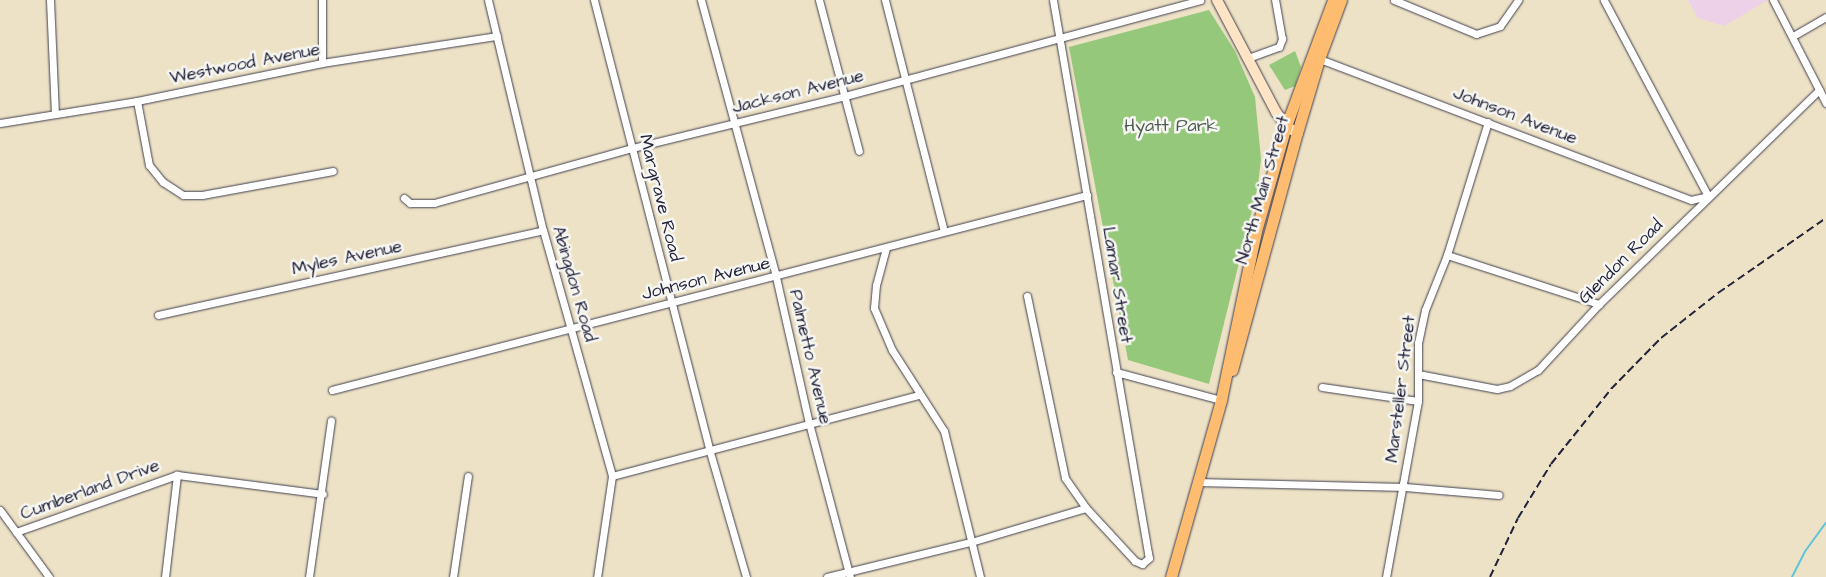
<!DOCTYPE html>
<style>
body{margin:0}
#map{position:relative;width:1826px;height:577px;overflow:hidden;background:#ede2c5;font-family:"Architects Daughter",sans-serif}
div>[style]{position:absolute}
.built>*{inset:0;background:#edd1e9}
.green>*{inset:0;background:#95c87a}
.stream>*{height:2px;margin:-1px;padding:0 1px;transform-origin:1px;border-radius:1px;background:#5ec4dc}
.roads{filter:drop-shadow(0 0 1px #403f50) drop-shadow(0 0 1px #403f50)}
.minor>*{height:7px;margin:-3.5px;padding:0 3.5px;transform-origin:3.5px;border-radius:3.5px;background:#fff}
.secondary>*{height:10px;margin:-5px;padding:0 5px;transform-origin:5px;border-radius:5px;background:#fee4c5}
.primary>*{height:11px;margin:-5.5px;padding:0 5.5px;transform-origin:5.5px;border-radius:5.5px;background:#fdbc6f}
.rail>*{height:2px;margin-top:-1px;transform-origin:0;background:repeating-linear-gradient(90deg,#22223b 0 8px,transparent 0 12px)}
span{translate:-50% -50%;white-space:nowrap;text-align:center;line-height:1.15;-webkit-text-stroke:5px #f6f6f2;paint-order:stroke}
.street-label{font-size:18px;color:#22223b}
.park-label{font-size:18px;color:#4a5c51}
</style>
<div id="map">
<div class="built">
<i style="clip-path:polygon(1688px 0,1768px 0,1724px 26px,1698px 18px)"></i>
</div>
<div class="green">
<i style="clip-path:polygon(1209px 10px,1235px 51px,1255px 97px,1261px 159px,1258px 186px,1209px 384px,1128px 360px,1069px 47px)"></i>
<i style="clip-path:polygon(1295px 51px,1301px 67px,1295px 86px,1285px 90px,1269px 65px)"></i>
</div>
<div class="stream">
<i style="left:1792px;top:577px;width:30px;rotate:-63deg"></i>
<i style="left:1806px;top:550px;width:34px;rotate:-54deg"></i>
</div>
<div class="roads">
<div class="minor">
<i style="left:50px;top:0;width:113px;rotate:87.5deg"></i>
<i style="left:322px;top:0;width:63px;rotate:90deg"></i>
<i style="left:488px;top:0;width:236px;rotate:76.6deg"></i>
<i style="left:543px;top:230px;width:255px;rotate:74.3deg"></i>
<i style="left:612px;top:476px;width:102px;rotate:98.4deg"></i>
<i style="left:594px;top:0;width:467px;rotate:75.6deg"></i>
<i style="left:710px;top:452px;width:130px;rotate:73.9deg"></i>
<i style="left:701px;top:0;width:287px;rotate:74.8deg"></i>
<i style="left:776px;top:277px;width:150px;rotate:77.3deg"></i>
<i style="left:809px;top:423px;width:159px;rotate:75.1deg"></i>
<i style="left:819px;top:0;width:156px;rotate:75.2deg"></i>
<i style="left:885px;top:0;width:238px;rotate:75.7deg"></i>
<i style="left:1394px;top:0;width:89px;rotate:22.5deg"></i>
<i style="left:1476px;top:34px;width:25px;rotate:-18deg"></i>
<i style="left:1500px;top:26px;width:32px;rotate:-55deg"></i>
<i style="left:1773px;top:0;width:116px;rotate:62.8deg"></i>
<i style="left:1793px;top:36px;width:38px;rotate:-30deg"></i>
<i style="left:1248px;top:58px;width:33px;rotate:-20deg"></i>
<i style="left:1279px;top:47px;width:9px;rotate:-69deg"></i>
<i style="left:1282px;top:39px;width:40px;rotate:-100deg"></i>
<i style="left:1317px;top:58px;width:400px;rotate:20.8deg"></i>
<i style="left:1691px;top:200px;width:17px;rotate:-13deg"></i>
<i style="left:1708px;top:196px;width:222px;rotate:-118deg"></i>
<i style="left:137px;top:101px;width:65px;rotate:79.4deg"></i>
<i style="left:149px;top:165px;width:22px;rotate:51deg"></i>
<i style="left:163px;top:182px;width:24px;rotate:33deg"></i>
<i style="left:183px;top:195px;width:19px"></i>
<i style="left:202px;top:195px;width:133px;rotate:-10.4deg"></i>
<i style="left:0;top:123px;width:139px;rotate:-9.1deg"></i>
<i style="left:137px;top:101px;width:189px;rotate:-11.6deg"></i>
<i style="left:322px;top:63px;width:177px;rotate:-8.8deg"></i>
<i style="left:404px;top:198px;width:8px;rotate:40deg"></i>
<i style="left:410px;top:203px;width:24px"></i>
<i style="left:434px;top:203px;width:205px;rotate:-15.5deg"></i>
<i style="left:632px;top:148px;width:219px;rotate:-13.7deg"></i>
<i style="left:845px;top:96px;width:368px;rotate:-15.1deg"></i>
<i style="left:886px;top:248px;width:38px;rotate:105deg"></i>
<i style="left:876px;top:285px;width:23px;rotate:95deg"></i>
<i style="left:874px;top:308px;width:46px;rotate:66.8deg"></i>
<i style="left:892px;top:350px;width:96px;rotate:57.3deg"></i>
<i style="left:944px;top:431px;width:150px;rotate:76.1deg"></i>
<i style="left:1447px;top:255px;width:160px;rotate:17.9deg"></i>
<i style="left:1027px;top:296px;width:186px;rotate:78.2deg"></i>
<i style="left:1065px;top:478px;width:37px;rotate:55deg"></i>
<i style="left:1086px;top:508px;width:72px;rotate:47.2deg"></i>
<i style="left:1135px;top:561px;width:8px;rotate:23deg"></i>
<i style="left:1142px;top:564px;width:9px;rotate:-41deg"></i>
<i style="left:1149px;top:558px;width:5px;rotate:-101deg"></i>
<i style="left:1148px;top:553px;width:561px;rotate:-99.75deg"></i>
<i style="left:158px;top:315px;width:394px;rotate:-12.4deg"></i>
<i style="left:1116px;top:372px;width:109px;rotate:14.9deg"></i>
<i style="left:1418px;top:374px;width:80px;rotate:10.8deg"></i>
<i style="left:1497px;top:389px;width:13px;rotate:-13deg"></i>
<i style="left:1510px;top:386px;width:32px;rotate:-30deg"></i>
<i style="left:1538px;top:370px;width:90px;rotate:-47.3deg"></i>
<i style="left:1599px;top:304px;width:307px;rotate:-44.2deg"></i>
<i style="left:1322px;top:387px;width:97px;rotate:8.3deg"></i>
<i style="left:332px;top:390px;width:780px;rotate:-14.48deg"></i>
<i style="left:612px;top:476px;width:318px;rotate:-14.8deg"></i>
<i style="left:1197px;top:482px;width:208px;rotate:1.4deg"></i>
<i style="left:1405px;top:487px;width:94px;rotate:4.9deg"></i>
<i style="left:0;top:510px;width:83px;rotate:53.8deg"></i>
<i style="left:16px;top:532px;width:171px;rotate:-19.5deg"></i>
<i style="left:177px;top:475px;width:147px;rotate:7.4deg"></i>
<i style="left:165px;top:577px;width:103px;rotate:-83.3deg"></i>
<i style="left:309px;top:577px;width:158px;rotate:-82deg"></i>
<i style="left:453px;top:577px;width:102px;rotate:-81.6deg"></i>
<i style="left:827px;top:577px;width:148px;rotate:-13.7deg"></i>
<i style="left:971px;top:542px;width:120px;rotate:-16.5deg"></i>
<i style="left:1386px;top:577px;width:179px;rotate:-79.7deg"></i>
<i style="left:1418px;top:401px;width:58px;rotate:-90deg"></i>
<i style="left:1418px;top:343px;width:34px;rotate:-78deg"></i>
<i style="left:1425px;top:310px;width:59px;rotate:-68.2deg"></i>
<i style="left:1447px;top:255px;width:139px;rotate:-72.9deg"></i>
</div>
<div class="secondary">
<i style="left:1217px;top:0;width:127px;rotate:62.2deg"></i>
<i style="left:1276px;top:112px;width:17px;rotate:54deg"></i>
<i style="left:1286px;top:126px;width:13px;rotate:32deg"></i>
</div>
<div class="primary">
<i style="left:1232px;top:370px;width:246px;rotate:-74.7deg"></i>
<i style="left:1297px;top:133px;width:77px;rotate:-73.4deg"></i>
<i style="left:1319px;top:59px;width:63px;rotate:-69.6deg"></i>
<i style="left:1171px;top:577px;width:184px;rotate:-74.2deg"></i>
<i style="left:1221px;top:400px;width:173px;rotate:-78.3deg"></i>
<i style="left:1256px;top:231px;width:109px;rotate:-74.1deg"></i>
<i style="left:1286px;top:126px;width:134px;rotate:-69.5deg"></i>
</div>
</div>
<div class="rail">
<i style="left:1490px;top:577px;width:65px;rotate:-64.6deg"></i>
<i style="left:1518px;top:518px;width:63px;rotate:-58.6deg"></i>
<i style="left:1551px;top:464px;width:96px;rotate:-51.3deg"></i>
<i style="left:1611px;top:389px;width:71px;rotate:-45.6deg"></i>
<i style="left:1661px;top:338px;width:73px;rotate:-38.3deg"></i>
<i style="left:1718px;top:293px;width:131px;rotate:-34.8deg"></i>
</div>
<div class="street-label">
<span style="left:245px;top:64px;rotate:-11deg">Westwood Avenue</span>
<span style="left:798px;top:92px;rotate:-14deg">Jackson Avenue</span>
<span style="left:1515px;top:116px;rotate:21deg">Johnson Avenue</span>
<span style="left:1263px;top:190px;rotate:-74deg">North Main Street</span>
<span style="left:660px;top:198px;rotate:76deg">Margrave Road</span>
<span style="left:347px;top:258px;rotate:-12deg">Myles Avenue</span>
<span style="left:1621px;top:262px;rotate:-45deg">Glendon Road</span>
<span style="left:706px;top:279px;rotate:-14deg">Johnson Avenue</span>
<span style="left:574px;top:284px;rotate:74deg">Abingdon Road</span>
<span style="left:1117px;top:285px;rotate:81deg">Lamar Street</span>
<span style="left:810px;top:357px;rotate:77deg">Palmetto Avenue</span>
<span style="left:1401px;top:389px;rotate:-83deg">Marsteller Street</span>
<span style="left:90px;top:490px;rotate:-20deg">Cumberland Drive</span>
</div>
<div class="park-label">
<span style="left:1171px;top:126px">Hyatt Park</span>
</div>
</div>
